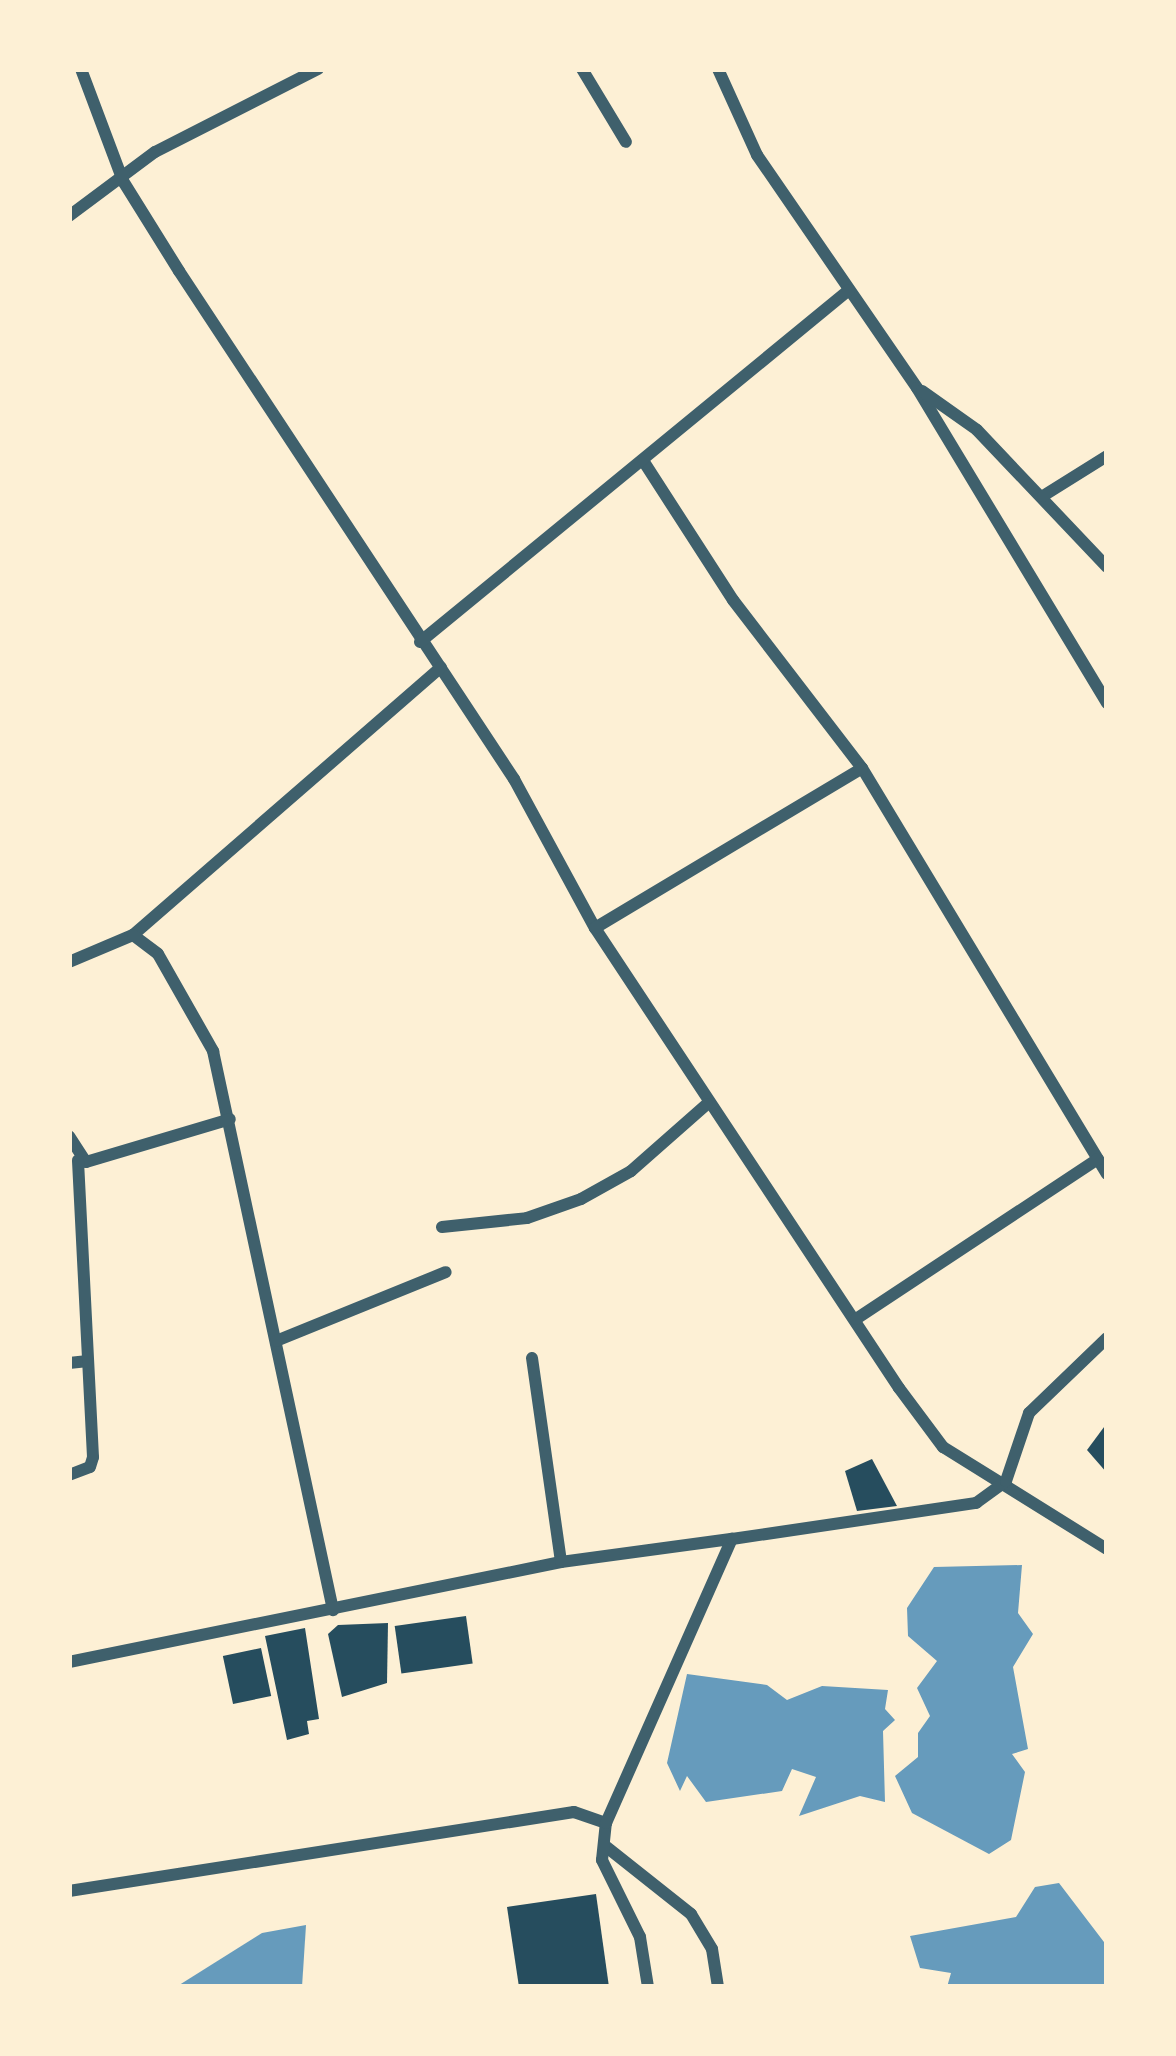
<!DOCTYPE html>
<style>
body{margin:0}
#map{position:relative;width:1176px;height:2056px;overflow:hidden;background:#fdf0d5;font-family:"Open Sans",sans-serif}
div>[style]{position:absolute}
.water>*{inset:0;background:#669bbc}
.building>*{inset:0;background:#264d5e;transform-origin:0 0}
.minor>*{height:12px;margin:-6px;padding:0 6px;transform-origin:6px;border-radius:6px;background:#3f606c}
span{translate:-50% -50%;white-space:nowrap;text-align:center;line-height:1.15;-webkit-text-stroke:10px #fdf0d5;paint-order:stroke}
.frame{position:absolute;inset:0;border:72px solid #fdf0d5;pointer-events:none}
</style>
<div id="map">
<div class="water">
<i style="clip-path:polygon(1022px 1565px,1018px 1613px,1033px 1634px,1013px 1667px,1028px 1749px,1012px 1754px,1025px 1772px,1011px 1840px,989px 1854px,912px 1813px,895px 1776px,918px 1757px,918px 1733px,930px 1716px,917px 1688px,937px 1661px,908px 1636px,907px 1608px,934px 1567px)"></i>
<i style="clip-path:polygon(687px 1674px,767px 1685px,787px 1700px,822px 1686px,888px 1690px,885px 1709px,895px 1720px,883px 1731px,885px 1802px,860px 1796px,799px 1816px,816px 1777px,792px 1769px,782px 1791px,706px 1802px,687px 1776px,680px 1791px,667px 1763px)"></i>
<i style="clip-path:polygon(1059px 1883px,1107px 1946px,1107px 1987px,947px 1987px,951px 1973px,920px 1968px,910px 1936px,1016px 1917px,1035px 1887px)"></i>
<i style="clip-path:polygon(306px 1925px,302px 1987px,176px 1987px,262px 1933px)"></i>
</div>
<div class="building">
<i style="clip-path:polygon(1107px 1423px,1107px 1473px,1087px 1450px)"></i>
<i style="clip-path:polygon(872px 1459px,897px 1506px,857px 1511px,845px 1471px)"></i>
<i style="left:466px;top:1616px;width:48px;height:72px;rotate:82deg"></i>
<i style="clip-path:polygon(388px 1623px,387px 1683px,342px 1697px,328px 1634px,338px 1625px)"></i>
<i style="clip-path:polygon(305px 1628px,319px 1719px,307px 1721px,309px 1734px,287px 1740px,265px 1636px)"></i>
<i style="left:261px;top:1648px;width:49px;height:39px;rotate:78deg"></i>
<i style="clip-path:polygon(596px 1894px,609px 1987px,519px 1987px,507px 1907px)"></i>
</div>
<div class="minor">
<i style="left:81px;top:69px;width:120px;rotate:69.4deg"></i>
<i style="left:123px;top:181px;width:106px;rotate:58.1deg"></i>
<i style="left:179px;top:271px;width:609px;rotate:56.6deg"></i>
<i style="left:514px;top:779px;width:170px;rotate:61.5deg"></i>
<i style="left:595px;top:928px;width:551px;rotate:56.54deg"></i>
<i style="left:899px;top:1388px;width:74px;rotate:53.3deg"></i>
<i style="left:943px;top:1447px;width:193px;rotate:31.9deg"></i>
<i style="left:582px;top:69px;width:85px;rotate:58.9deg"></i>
<i style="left:718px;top:69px;width:94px;rotate:65.6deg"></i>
<i style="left:757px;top:155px;width:283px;rotate:55.5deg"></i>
<i style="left:917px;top:388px;width:368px;rotate:58.9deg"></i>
<i style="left:69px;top:216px;width:107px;rotate:-36.7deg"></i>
<i style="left:155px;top:152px;width:183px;rotate:-27deg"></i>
<i style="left:922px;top:391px;width:67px;rotate:35.3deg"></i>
<i style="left:977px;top:430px;width:189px;rotate:46.5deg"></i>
<i style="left:644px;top:462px;width:164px;rotate:57.2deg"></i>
<i style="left:733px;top:600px;width:212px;rotate:52.5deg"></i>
<i style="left:862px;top:768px;width:474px;rotate:58.9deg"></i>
<i style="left:1043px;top:496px;width:75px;rotate:-32deg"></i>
<i style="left:420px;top:642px;width:555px;rotate:-39.37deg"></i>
<i style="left:595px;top:928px;width:311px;rotate:-30.9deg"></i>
<i style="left:133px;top:935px;width:408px;rotate:-41deg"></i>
<i style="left:69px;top:962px;width:69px;rotate:-22.9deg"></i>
<i style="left:133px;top:935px;width:31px;rotate:37deg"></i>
<i style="left:158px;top:954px;width:112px;rotate:60.4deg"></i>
<i style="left:213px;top:1051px;width:572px;rotate:77.88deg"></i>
<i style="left:69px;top:1136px;width:31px;rotate:57deg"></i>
<i style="left:86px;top:1162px;width:150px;rotate:-16.6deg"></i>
<i style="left:442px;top:1227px;width:85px;rotate:-6deg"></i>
<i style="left:527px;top:1218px;width:57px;rotate:-19.4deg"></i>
<i style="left:581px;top:1199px;width:57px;rotate:-29.2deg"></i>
<i style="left:631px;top:1171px;width:101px;rotate:-41.4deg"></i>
<i style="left:856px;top:1319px;width:290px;rotate:-33.5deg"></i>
<i style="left:276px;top:1341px;width:183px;rotate:-22.1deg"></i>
<i style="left:532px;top:1358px;width:206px;rotate:81.9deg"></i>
<i style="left:69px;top:1363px;width:19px;rotate:-6deg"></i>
<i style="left:69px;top:1475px;width:22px;rotate:-21deg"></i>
<i style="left:90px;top:1467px;width:10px;rotate:-73deg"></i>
<i style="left:93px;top:1457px;width:297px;rotate:-92.9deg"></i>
<i style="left:69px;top:1662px;width:502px;rotate:-11.49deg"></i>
<i style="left:561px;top:1562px;width:173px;rotate:-7.7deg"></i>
<i style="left:604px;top:1845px;width:111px;rotate:38.4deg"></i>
<i style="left:691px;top:1914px;width:41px;rotate:59deg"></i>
<i style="left:712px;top:1949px;width:38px;rotate:81deg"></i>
<i style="left:69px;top:1891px;width:511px;rotate:-8.89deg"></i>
<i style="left:574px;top:1812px;width:34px;rotate:19deg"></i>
<i style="left:648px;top:1987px;width:51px;rotate:-99.1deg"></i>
<i style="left:640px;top:1937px;width:86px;rotate:-116.3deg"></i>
<i style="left:602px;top:1860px;width:37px;rotate:-84deg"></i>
<i style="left:606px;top:1823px;width:311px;rotate:-66.1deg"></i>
<i style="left:732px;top:1539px;width:247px;rotate:-8.4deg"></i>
<i style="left:976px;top:1503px;width:37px;rotate:-36deg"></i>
<i style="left:1006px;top:1481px;width:72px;rotate:-71.3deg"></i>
<i style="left:1029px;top:1413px;width:108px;rotate:-43.9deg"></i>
</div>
<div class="frame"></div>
</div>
